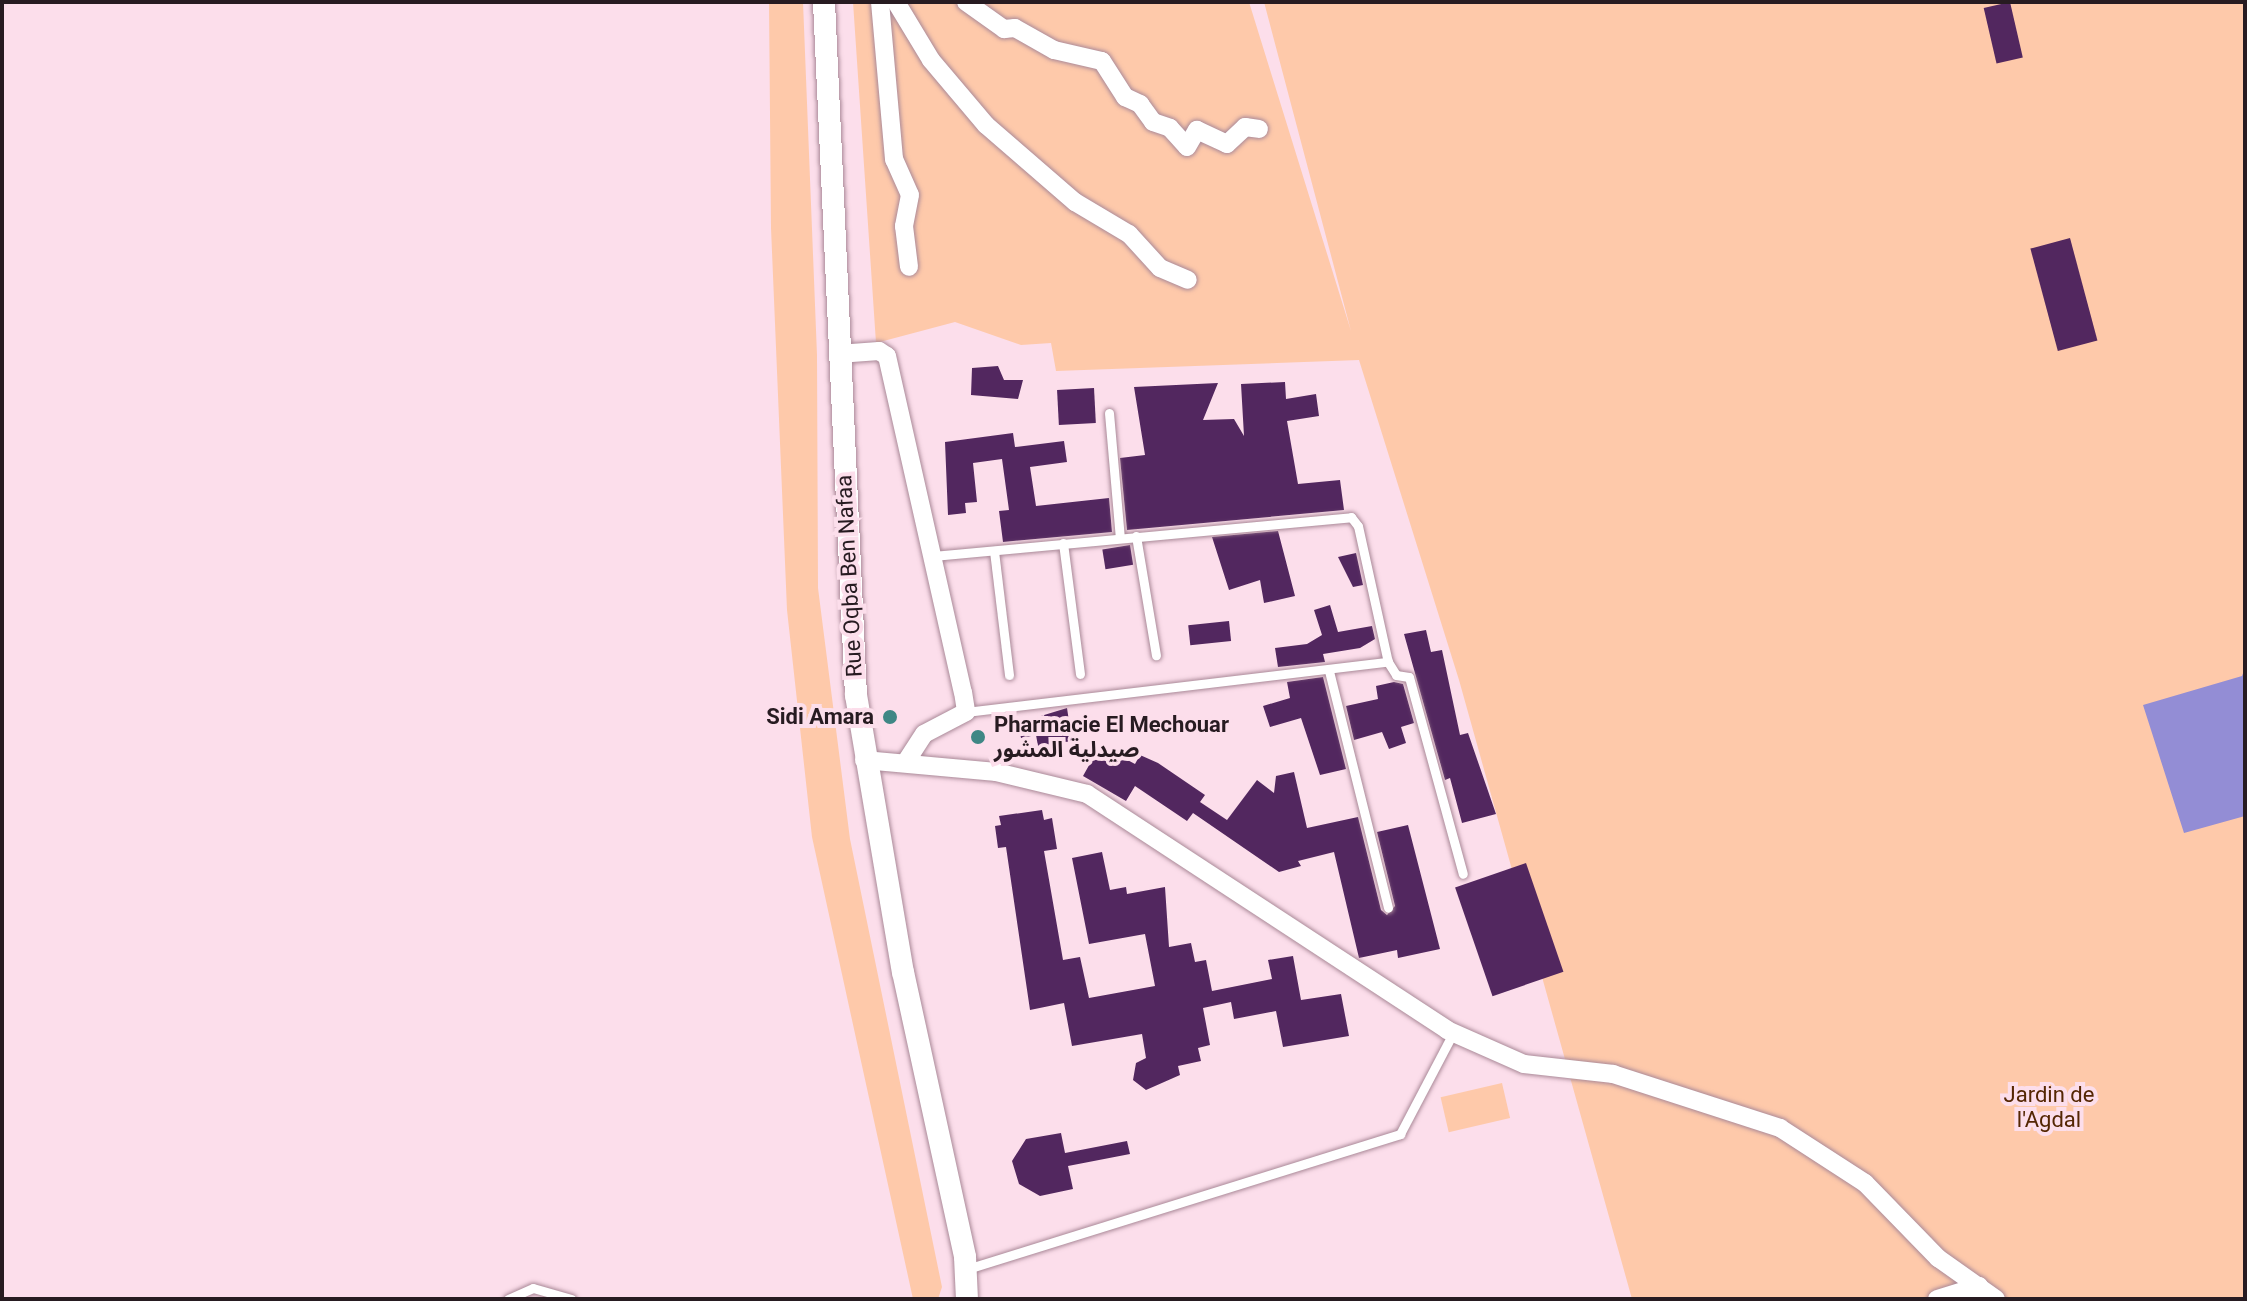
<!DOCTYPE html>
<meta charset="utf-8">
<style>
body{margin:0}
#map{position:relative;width:2247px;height:1301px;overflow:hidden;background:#fcdeeb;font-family:Roboto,"Noto Sans Arabic",sans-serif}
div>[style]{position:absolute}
.green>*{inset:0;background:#fec9aa;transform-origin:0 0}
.water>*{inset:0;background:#938dd5}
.building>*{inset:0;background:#52275f;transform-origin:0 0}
.roads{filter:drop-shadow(0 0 2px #aa8998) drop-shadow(0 0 2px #aa8998)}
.service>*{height:9px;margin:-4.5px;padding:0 4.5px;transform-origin:4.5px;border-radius:4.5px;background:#fff}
.minor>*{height:18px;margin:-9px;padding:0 9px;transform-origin:9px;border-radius:9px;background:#fff}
.tertiary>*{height:22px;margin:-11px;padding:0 11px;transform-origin:11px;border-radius:11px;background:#fff}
.dots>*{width:22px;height:22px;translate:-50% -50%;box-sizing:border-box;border:4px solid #fcdeeb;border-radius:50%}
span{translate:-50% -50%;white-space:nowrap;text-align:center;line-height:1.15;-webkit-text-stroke:8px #fcdeeb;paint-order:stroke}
.street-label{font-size:22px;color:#271b21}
.poi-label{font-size:22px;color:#271b21;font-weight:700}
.right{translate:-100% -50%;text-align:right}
.left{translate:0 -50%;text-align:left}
.park-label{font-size:22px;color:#542603}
.frame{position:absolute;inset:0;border:4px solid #271b21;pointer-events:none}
</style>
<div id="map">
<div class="green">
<i style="clip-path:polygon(769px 2px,803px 2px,817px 355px,818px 588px,850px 839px,942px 1287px,938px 1299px,913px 1299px,812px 837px,787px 610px,771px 228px)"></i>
<i style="clip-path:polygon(853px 2px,1249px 2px,1351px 331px,1264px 2px,2245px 2px,2245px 1299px,1632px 1299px,1459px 680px,1359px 360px,1056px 371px,1051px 343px,1021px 345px,955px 322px,876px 343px)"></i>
<i style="left:1502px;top:1083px;width:36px;height:63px;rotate:77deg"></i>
</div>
<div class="water">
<i style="clip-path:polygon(2245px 668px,2245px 816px,2184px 833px,2143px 705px,2242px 676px)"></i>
</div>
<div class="building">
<i style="left:2010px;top:2px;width:57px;height:27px;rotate:77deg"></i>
<i style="left:2070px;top:238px;width:106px;height:41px;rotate:75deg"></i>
<i style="clip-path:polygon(998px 366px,1004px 380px,1023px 380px,1018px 399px,971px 395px,972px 368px)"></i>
<i style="clip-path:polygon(1285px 382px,1286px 399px,1316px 394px,1319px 416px,1287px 421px,1298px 484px,1340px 480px,1344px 510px,1127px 530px,1120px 458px,1145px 455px,1134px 387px,1218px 383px,1203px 420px,1234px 419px,1244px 436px,1241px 384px)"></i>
<i style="left:1094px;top:388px;width:35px;height:37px;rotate:87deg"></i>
<i style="clip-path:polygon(1013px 433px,1015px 447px,1064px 441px,1067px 462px,1030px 467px,1036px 506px,1109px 498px,1112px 532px,1003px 542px,999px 511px,1009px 510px,1002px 459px,973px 463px,977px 502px,965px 503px,966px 513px,948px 515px,945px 442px)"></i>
<i style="clip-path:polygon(1278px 531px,1295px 596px,1264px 603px,1260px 580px,1229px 590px,1212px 537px)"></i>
<i style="left:1130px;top:545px;width:20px;height:28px;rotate:81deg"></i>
<i style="clip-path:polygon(1356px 553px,1363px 585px,1353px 587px,1338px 557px)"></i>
<i style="clip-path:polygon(1330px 605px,1338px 632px,1372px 626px,1375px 639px,1360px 648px,1323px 654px,1325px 662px,1278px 667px,1275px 648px,1307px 644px,1322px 635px,1314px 610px)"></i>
<i style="left:1229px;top:621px;width:20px;height:41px;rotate:84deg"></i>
<i style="clip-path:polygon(1426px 630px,1431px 652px,1442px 650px,1460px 735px,1468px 733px,1496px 814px,1462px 823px,1450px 778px,1445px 780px,1404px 634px)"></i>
<i style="clip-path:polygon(1323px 677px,1346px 769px,1320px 775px,1301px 718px,1270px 727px,1263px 706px,1290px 698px,1287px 682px)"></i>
<i style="clip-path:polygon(1394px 682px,1403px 684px,1414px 723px,1401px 727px,1406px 743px,1389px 749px,1382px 732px,1354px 740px,1346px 706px,1378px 699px,1376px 686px)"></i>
<i style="clip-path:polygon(1067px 708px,1072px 741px,1038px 746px,1036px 735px,1021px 738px,1018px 723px)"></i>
<i style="clip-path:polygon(1097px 751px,1116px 762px,1120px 756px,1135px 764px,1140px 755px,1158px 763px,1205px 795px,1200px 802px,1227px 820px,1257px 780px,1274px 793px,1276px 776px,1294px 772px,1307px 828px,1358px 817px,1381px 910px,1387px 915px,1395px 906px,1377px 832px,1408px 825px,1440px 949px,1398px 958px,1397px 950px,1359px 958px,1334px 852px,1298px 861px,1301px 866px,1279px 872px,1193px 813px,1187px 821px,1135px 786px,1126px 801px,1083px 776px)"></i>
<i style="clip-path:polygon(1042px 810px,1044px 820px,1052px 818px,1057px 849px,1044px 851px,1063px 960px,1080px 957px,1089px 998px,1155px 986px,1145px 934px,1089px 944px,1072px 858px,1102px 852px,1110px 890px,1126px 887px,1127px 894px,1165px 887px,1169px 947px,1191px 943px,1195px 962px,1206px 960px,1212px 991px,1272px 979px,1268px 960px,1293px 956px,1301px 1000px,1341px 994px,1349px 1036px,1283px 1047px,1276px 1011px,1234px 1019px,1231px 1002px,1203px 1008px,1210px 1045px,1198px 1048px,1201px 1061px,1178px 1066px,1180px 1075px,1146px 1090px,1133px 1080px,1136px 1063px,1146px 1058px,1142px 1034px,1072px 1046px,1064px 1003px,1030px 1010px,1006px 847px,998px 848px,995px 826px,1001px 825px,999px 816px)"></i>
<i style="left:1526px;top:863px;width:115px;height:75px;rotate:71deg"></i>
<i style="clip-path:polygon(1061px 1133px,1065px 1153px,1127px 1141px,1130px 1154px,1068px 1166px,1073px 1189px,1040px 1196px,1019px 1184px,1012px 1161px,1026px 1139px)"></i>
</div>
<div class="roads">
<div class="service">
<i style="left:1109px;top:413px;width:125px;rotate:85deg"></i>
<i style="left:1136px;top:536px;width:121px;rotate:80.5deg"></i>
<i style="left:1063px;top:543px;width:132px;rotate:82.6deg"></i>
<i style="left:994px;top:551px;width:125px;rotate:83.1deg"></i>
<i style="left:933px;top:556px;width:420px;rotate:-5.3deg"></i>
<i style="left:1351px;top:517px;width:11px;rotate:52deg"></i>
<i style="left:1358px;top:526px;width:139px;rotate:77.6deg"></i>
<i style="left:1388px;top:662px;width:15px;rotate:58deg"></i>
<i style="left:1396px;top:675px;width:13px;rotate:9deg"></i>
<i style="left:1409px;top:677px;width:204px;rotate:74.7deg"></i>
<i style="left:1329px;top:671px;width:244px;rotate:76deg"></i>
<i style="left:966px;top:712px;width:425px;rotate:-6.8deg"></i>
<i style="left:967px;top:1269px;width:454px;rotate:-17.3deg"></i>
<i style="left:1400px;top:1134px;width:114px;rotate:-62.3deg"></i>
<i style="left:508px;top:1299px;width:27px;rotate:-24deg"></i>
<i style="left:533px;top:1288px;width:40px;rotate:16deg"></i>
</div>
<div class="minor">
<i style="left:880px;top:2px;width:158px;rotate:84.9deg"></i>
<i style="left:894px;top:159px;width:39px;rotate:66deg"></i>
<i style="left:910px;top:195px;width:32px;rotate:101deg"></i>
<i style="left:904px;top:226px;width:41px;rotate:83deg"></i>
<i style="left:896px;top:2px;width:68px;rotate:58.9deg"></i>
<i style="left:931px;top:60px;width:85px;rotate:49.8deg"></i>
<i style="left:986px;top:125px;width:118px;rotate:40.9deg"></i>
<i style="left:1075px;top:202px;width:63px;rotate:30.7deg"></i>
<i style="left:1129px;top:234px;width:46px;rotate:47.6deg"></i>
<i style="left:1160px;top:268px;width:30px;rotate:23deg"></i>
<i style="left:966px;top:2px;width:47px;rotate:35.4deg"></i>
<i style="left:1004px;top:29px;width:11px;rotate:-5deg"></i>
<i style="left:1015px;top:28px;width:45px;rotate:29.4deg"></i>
<i style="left:1054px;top:50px;width:49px;rotate:12.9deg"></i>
<i style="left:1102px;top:61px;width:43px;rotate:57.4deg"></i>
<i style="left:1125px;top:97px;width:17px;rotate:25deg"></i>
<i style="left:1140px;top:104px;width:22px;rotate:54deg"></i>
<i style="left:1153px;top:122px;width:18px;rotate:19deg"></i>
<i style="left:1170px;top:128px;width:25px;rotate:48deg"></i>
<i style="left:1187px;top:147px;width:20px;rotate:-60deg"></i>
<i style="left:1197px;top:130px;width:33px;rotate:25deg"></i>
<i style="left:1227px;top:144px;width:25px;rotate:-43deg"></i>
<i style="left:1245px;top:127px;width:14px;rotate:8deg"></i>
<i style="left:838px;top:354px;width:41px;rotate:-4.2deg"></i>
<i style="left:879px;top:351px;width:9px;rotate:32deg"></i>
<i style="left:887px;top:356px;width:344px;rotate:77.3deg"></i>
<i style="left:963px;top:692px;width:20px;rotate:81deg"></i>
<i style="left:966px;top:712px;width:47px;rotate:152.4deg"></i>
<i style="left:924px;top:734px;width:31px;rotate:123deg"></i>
<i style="left:864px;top:760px;width:133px;rotate:5.2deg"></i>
<i style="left:996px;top:772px;width:94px;rotate:13.6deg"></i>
<i style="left:1087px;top:794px;width:430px;rotate:33.2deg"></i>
<i style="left:1447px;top:1030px;width:84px;rotate:23.8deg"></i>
<i style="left:1524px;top:1064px;width:90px;rotate:6.4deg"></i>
<i style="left:1613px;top:1074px;width:176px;rotate:17.9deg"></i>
<i style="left:1780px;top:1128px;width:101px;rotate:32.9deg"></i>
<i style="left:1865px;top:1183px;width:105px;rotate:45.8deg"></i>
<i style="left:1938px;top:1258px;width:71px;rotate:35.3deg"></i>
<i style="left:1937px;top:1299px;width:44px;rotate:-17.2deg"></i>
<i style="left:1979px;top:1286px;width:6px;rotate:81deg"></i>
</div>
<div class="tertiary">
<i style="left:824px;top:2px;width:694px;rotate:87.36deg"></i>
<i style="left:856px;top:695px;width:281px;rotate:80.4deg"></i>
<i style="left:903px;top:972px;width:292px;rotate:77.7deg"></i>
<i style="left:965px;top:1257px;width:42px;rotate:87.3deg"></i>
</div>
</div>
<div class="dots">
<i style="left:890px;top:717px;background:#3f8785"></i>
<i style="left:978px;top:737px;background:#3f8785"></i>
</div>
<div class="street-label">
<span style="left:849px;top:576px;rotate:-93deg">Rue Oqba Ben Nafaa</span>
</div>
<div class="poi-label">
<span class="right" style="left:874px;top:717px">Sidi Amara</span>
<span class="left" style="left:994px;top:737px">Pharmacie El Mechouar<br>صيدلية المشور</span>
</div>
<div class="park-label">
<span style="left:2049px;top:1107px">Jardin de<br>l'Agdal</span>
</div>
<div class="frame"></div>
</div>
